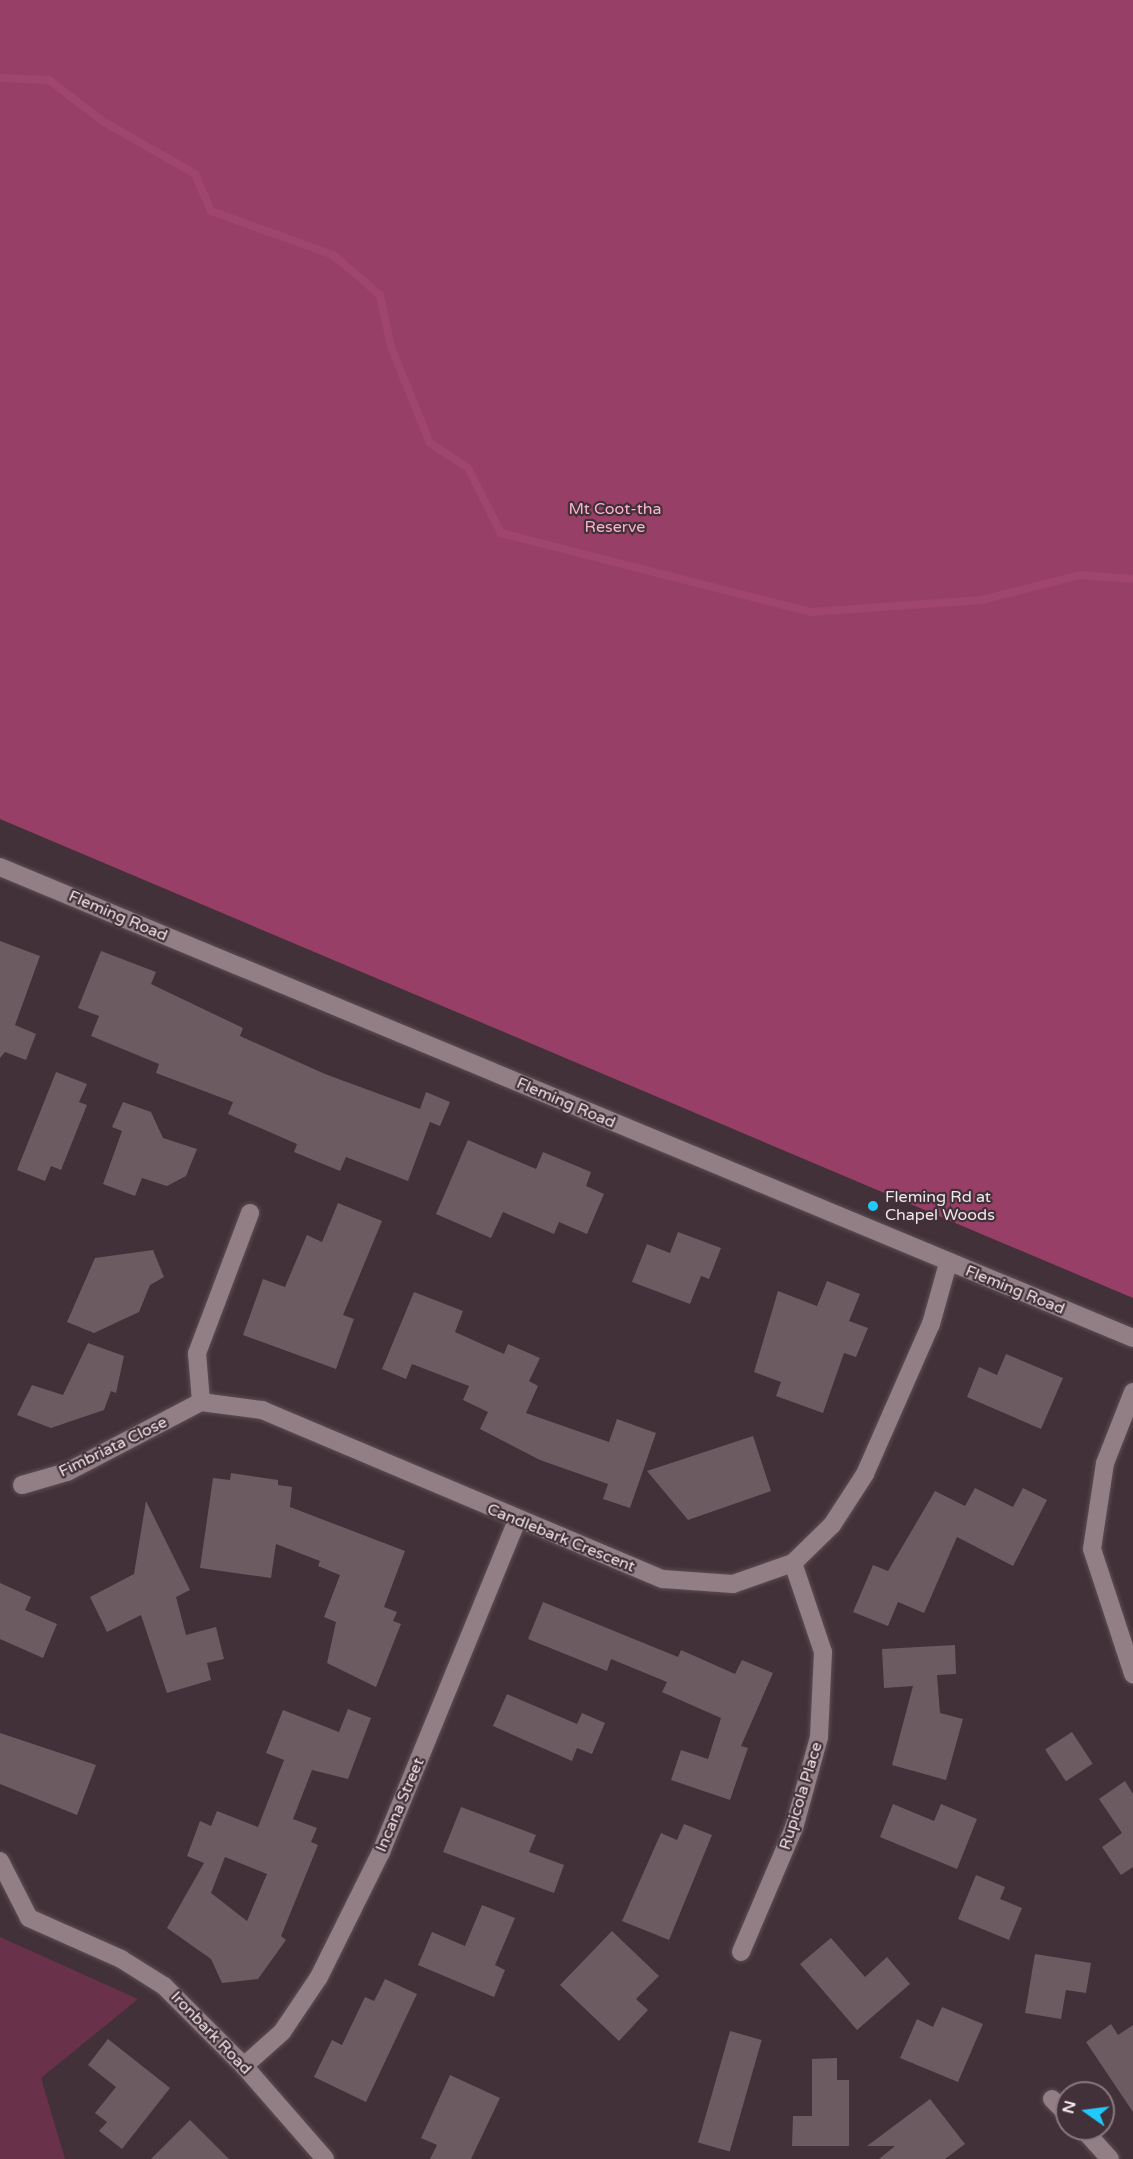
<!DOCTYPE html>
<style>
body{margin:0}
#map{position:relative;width:1133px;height:2159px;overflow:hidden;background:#423138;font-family:"Varela Round",sans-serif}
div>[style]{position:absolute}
.green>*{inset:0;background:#69314a}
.forest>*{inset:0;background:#983f68}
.stream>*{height:8px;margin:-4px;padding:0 4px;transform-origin:4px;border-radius:4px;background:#9f456e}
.building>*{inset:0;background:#6d5b62;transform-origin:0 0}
.roads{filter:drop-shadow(0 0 2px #5c4e54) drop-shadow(0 0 2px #5c4e54)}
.minor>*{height:18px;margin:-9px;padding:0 9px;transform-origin:9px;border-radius:9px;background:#927e85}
.dots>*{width:16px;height:16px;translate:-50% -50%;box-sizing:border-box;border:3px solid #423138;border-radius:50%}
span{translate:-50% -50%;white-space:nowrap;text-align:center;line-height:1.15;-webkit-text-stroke:4.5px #423138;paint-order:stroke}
.park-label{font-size:16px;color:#fcb1cf}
.street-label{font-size:16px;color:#f1e6ea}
.poi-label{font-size:16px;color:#f1e6ea}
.left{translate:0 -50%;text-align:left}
.north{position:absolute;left:1055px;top:2081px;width:60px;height:60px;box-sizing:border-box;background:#423138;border:2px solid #88797f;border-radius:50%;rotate:284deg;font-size:16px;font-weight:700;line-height:24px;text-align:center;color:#f1e6ea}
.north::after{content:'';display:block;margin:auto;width:21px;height:27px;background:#21c9fd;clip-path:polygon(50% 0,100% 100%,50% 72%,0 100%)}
</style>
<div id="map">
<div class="green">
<i style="clip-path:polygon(0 1937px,138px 1999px,41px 2078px,65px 2159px,0 2159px)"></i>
</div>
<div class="forest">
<i style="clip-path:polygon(0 0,1133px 0,1133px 1298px,0 819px)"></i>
</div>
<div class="stream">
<i style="left:0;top:78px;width:49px;rotate:2.3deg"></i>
<i style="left:49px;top:80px;width:69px;rotate:37.4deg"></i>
<i style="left:104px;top:122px;width:105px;rotate:29.7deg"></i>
<i style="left:195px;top:174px;width:40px;rotate:66.6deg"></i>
<i style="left:211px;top:211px;width:130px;rotate:19.8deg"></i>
<i style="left:333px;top:255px;width:62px;rotate:40.4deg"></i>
<i style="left:380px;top:295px;width:53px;rotate:78.1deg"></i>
<i style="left:391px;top:347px;width:104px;rotate:67.9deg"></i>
<i style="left:430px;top:443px;width:45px;rotate:33.3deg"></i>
<i style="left:468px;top:468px;width:73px;rotate:63.1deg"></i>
<i style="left:501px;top:533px;width:320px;rotate:14.3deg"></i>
<i style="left:811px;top:612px;width:171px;rotate:-4deg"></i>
<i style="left:982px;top:600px;width:102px;rotate:-14.2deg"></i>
<i style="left:1081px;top:575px;width:52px;rotate:4.4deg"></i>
</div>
<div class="building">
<i style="clip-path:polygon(0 941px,40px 956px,15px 1025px,36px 1034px,26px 1060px,5px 1052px,0 1058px)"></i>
<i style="clip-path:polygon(101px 951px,156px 972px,151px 984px,243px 1028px,240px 1036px,325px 1074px,420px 1109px,426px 1092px,450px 1102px,440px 1126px,430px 1122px,408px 1181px,346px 1157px,340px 1171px,294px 1152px,297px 1144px,228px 1114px,233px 1102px,156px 1073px,159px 1064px,91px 1036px,99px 1016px,78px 1008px)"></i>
<i style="clip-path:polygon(56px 1072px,87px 1084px,79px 1102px,87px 1105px,61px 1170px,51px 1166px,45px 1181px,17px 1170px)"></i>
<i style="clip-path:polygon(123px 1102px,151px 1112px,163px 1138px,197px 1149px,186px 1176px,167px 1186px,142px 1178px,135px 1196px,103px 1184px,122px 1131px,112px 1127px)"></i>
<i style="clip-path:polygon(468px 1140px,536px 1169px,543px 1152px,591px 1172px,586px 1186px,604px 1194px,587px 1234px,559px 1222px,554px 1234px,503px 1212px,491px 1238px,436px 1214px)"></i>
<i style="clip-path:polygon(338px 1203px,382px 1221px,343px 1315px,354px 1319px,336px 1369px,243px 1335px,263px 1279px,285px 1287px,307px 1235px,322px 1242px)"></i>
<i style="clip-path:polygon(678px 1232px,721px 1248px,709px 1279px,701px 1276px,690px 1304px,632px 1282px,647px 1244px,670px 1253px)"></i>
<i style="clip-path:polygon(153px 1250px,164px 1277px,150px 1285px,139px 1312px,94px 1333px,67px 1322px,95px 1258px)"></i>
<i style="clip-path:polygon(827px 1281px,860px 1294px,849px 1321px,868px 1328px,856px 1357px,844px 1353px,823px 1413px,776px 1396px,781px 1382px,754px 1372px,778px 1291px,817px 1306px)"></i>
<i style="clip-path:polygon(414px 1292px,463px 1311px,455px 1332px,504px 1354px,508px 1344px,540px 1358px,529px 1381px,538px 1386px,526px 1413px,609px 1442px,617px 1419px,656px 1433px,630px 1508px,603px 1499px,608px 1484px,540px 1460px,480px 1429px,488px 1412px,463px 1400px,469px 1386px,412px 1364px,406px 1379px,382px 1369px)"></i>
<i style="clip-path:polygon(88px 1343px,124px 1356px,116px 1393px,111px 1391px,104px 1410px,51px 1428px,17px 1415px,32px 1385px,63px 1395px)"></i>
<i style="clip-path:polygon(1006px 1354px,1063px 1378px,1041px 1429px,967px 1397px,979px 1367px,997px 1375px)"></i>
<i style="clip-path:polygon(753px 1436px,771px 1491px,688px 1520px,647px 1471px)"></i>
<i style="clip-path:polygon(231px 1473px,278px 1480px,278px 1485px,292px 1487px,290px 1507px,405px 1551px,384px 1607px,397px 1612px,393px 1621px,401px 1624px,376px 1687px,327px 1663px,336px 1622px,324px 1617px,340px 1575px,318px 1566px,320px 1561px,276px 1544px,271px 1578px,200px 1568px,213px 1478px,230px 1480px)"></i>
<i style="clip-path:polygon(975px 1488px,1013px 1507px,1023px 1488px,1047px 1500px,1013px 1566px,957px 1537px,924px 1613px,898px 1602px,888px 1626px,853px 1612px,873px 1565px,888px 1571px,935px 1491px,965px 1506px)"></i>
<i style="clip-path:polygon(146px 1501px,190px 1590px,176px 1597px,186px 1635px,216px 1627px,224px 1659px,207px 1663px,211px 1680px,167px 1693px,141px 1615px,107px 1632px,90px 1597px,134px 1574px)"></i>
<i style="clip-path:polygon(0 1583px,31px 1597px,25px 1610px,57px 1624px,43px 1658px,0 1639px)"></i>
<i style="clip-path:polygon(543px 1602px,678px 1657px,681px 1650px,735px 1674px,742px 1660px,773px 1673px,741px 1746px,748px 1748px,730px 1800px,671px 1780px,681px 1750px,708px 1759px,721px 1718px,662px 1692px,667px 1682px,611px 1659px,607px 1671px,528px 1639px)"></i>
<i style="clip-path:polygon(955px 1645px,956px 1674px,937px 1675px,940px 1713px,963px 1719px,946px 1780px,892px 1765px,913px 1686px,884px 1688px,882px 1649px)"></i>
<i style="clip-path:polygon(507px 1694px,577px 1724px,582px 1713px,605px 1723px,592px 1754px,577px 1748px,572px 1761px,493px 1726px)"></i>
<i style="clip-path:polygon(evenodd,348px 1709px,371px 1718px,348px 1779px,312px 1770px,293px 1819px,317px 1828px,311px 1842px,318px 1845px,281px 1936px,286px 1940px,258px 1979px,222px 1983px,211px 1959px,167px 1928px,204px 1863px,187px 1856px,200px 1821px,211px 1826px,217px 1811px,258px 1827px,284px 1760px,266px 1753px,283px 1710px,339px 1732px,348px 1709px,225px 1857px,267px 1874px,247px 1921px,211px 1893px,225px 1857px)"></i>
<i style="left:1072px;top:1732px;width:38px;height:32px;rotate:57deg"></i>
<i style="clip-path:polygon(0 1733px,96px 1765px,77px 1815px,0 1784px)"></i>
<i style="clip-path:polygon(1125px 1781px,1133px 1794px,1133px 1867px,1121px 1875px,1102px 1847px,1122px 1833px,1099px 1799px)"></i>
<i style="clip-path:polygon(893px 1804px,934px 1821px,941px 1804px,977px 1819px,957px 1869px,880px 1837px)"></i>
<i style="clip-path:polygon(461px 1807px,536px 1835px,529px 1852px,564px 1865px,554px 1893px,443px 1852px)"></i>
<i style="clip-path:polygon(684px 1824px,712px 1835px,669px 1940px,622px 1921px,661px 1833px,677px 1840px)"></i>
<i style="clip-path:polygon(976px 1875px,1005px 1887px,1000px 1899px,1022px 1908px,1009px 1940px,958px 1919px)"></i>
<i style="clip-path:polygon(482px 1905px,515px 1918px,495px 1965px,505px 1970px,494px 1997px,418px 1965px,432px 1932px,465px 1946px)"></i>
<i style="clip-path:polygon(612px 1931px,659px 1976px,636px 1999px,648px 2010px,619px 2041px,560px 1985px)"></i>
<i style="clip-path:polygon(831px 1938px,865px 1977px,887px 1957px,910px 1984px,857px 2030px,800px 1964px)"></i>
<i style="clip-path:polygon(1035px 1954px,1091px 1963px,1086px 1993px,1066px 1990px,1061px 2019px,1025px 2013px)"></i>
<i style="clip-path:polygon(385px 1979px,417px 1994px,366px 2102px,314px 2077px,332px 2040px,342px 2045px,365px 1997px,374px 2001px)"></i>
<i style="clip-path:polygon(942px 2007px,983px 2024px,958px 2082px,900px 2058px,917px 2019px,933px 2027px)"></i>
<i style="clip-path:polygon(1111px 2024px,1118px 2035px,1133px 2025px,1133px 2112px,1086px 2042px)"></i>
<i style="left:730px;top:2031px;width:33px;height:116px;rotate:16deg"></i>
<i style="clip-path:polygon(108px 2039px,170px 2088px,122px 2149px,99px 2131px,107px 2122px,95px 2113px,116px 2087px,88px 2065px)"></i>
<i style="clip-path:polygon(837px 2058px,837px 2080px,849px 2080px,849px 2146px,792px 2146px,793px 2116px,812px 2116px,812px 2059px)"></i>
<i style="clip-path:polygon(450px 2075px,500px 2098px,471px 2159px,430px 2159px,437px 2145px,421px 2138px)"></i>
<i style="clip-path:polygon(930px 2099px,965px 2144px,945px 2159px,879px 2159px,895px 2146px,867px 2146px)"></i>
<i style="clip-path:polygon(190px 2120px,229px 2159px,151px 2159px)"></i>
</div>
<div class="roads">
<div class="minor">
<i style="left:0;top:867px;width:1227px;rotate:22.57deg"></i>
<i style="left:250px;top:1213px;width:150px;rotate:110.7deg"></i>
<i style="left:197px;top:1353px;width:49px;rotate:85.3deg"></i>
<i style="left:201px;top:1402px;width:62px;rotate:7.5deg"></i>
<i style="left:262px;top:1410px;width:435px;rotate:22.9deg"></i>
<i style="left:663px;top:1579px;width:70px;rotate:4.1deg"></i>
<i style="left:733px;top:1584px;width:64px;rotate:-19.3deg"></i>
<i style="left:793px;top:1563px;width:54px;rotate:-44.3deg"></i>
<i style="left:832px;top:1525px;width:61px;rotate:-57.1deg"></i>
<i style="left:865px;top:1474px;width:164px;rotate:-66.3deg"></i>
<i style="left:931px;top:1324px;width:63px;rotate:-74.4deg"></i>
<i style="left:1133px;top:1392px;width:76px;rotate:111.5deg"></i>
<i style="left:1105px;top:1463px;width:87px;rotate:98.6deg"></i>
<i style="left:1092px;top:1549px;width:132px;rotate:71.8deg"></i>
<i style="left:22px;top:1485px;width:47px;rotate:-16.1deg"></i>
<i style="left:67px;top:1472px;width:151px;rotate:-27.6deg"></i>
<i style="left:0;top:1861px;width:64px;rotate:63deg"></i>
<i style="left:29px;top:1918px;width:101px;rotate:24deg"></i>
<i style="left:121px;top:1959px;width:51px;rotate:32.1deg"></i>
<i style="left:164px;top:1986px;width:113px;rotate:45deg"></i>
<i style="left:244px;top:2066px;width:123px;rotate:48.9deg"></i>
<i style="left:741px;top:1952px;width:135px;rotate:-66.9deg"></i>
<i style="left:794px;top:1828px;width:94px;rotate:-74.6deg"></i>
<i style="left:819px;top:1737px;width:85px;rotate:-87.3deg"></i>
<i style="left:823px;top:1652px;width:94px;rotate:-108.6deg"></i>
<i style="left:244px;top:2066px;width:51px;rotate:-41.8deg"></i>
<i style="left:282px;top:2032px;width:66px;rotate:-56.1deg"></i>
<i style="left:319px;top:1977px;width:140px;rotate:-63.6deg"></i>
<i style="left:381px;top:1852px;width:358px;rotate:-67.7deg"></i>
<i style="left:1052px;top:2099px;width:21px;rotate:45deg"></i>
<i style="left:1083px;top:2129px;width:40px;rotate:48deg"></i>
</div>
</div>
<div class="dots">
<i style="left:873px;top:1206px;background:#21c9fd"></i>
</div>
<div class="park-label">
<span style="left:615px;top:518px">Mt Coot-tha<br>Reserve</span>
</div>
<div class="street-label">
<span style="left:118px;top:916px;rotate:23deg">Fleming Road</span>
<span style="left:566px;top:1103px;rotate:23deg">Fleming Road</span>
<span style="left:1015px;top:1290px;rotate:22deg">Fleming Road</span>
<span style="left:113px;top:1447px;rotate:-26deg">Fimbriata Close</span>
<span style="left:561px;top:1538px;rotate:22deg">Candlebark Crescent</span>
<span style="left:801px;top:1796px;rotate:-73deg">Rupicola Place</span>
<span style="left:400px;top:1805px;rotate:-67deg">Incana Street</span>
<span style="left:211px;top:2033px;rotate:46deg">Ironbark Road</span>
</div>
<div class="poi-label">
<span class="left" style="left:885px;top:1206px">Fleming Rd at<br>Chapel Woods</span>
</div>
<div class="north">N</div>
</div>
